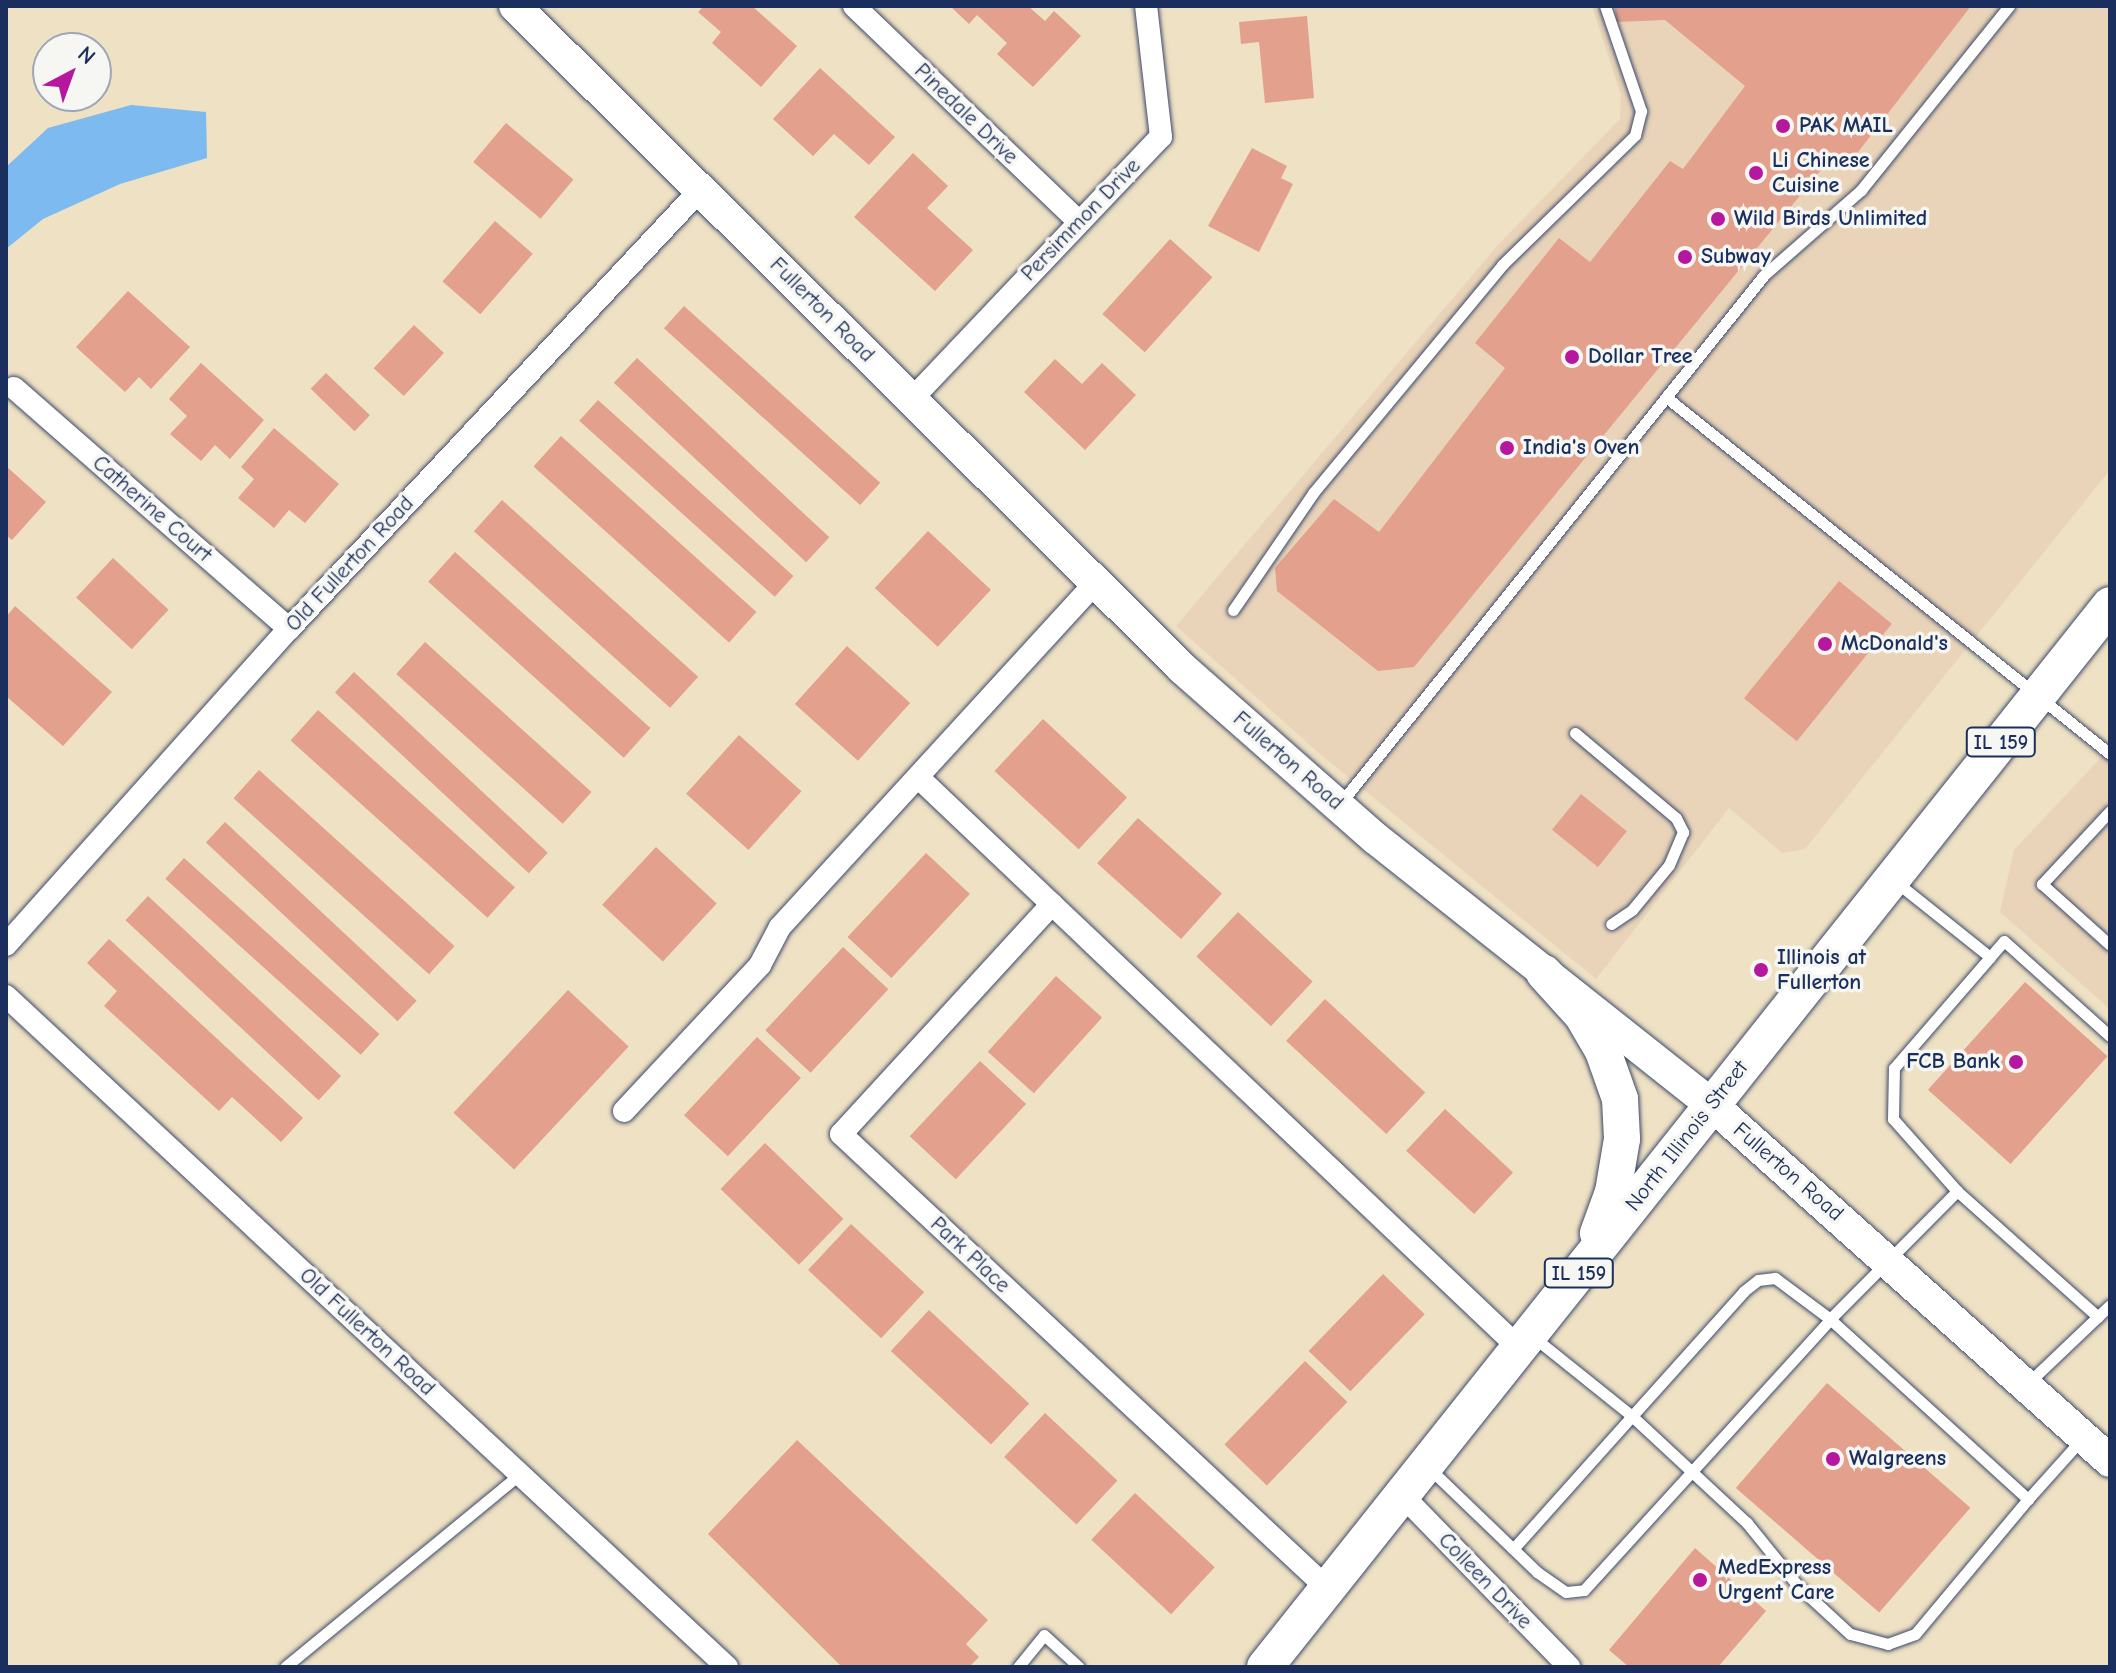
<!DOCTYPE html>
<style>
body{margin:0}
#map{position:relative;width:2116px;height:1673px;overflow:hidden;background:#efe1c3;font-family:"Comic Neue",sans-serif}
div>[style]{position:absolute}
.built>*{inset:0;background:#e9d4b9}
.water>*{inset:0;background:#7cbaef}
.building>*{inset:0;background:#e2a08d;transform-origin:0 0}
.roads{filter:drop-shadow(0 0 2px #3b4a6d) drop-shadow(0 0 2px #3b4a6d)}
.lane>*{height:11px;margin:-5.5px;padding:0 5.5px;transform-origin:5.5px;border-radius:5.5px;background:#fff}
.street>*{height:22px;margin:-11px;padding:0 11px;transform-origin:11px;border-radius:11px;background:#fff}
.secondary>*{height:32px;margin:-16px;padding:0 16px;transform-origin:16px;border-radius:16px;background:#fff}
.primary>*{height:36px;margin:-18px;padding:0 18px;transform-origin:18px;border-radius:18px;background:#fff}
.dots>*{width:22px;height:22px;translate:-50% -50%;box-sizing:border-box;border:4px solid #f6f6f2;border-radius:50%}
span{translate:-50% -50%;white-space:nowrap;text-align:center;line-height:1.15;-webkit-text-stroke:7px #f6f6f2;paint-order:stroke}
.shield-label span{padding:2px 6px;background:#f6f6f2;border:2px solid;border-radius:6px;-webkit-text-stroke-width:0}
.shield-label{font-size:20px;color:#1b2f5e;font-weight:700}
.street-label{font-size:22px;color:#1b2f5e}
.poi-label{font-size:22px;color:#1b2f5e;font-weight:700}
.left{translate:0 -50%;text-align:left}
.right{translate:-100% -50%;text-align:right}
.frame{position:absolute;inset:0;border:8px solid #1b2f5e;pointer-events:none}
.north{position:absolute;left:32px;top:32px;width:80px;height:80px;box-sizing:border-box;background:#f6f6f2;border:2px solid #9ea6b7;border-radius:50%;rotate:41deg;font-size:22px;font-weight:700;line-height:32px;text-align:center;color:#1b2f5e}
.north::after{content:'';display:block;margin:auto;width:28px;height:36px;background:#b5179e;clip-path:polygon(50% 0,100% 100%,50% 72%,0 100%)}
</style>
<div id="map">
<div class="built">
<i style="clip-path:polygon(1592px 6px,2110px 6px,2110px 470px,1805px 849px,1782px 853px,1729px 808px,1596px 979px,1320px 754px,1176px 626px,1497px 246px,1620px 119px,1621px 95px)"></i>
<i style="clip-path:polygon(2110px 748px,2110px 1009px,2000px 912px,2014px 850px)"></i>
</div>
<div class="water">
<i style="clip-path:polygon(131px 105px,206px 112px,207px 158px,120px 184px,43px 219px,6px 249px,6px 167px,48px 128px)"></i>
</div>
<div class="building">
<i style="clip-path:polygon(704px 6px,752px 6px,797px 46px,761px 87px,712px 43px,721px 32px,698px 12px)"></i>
<i style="clip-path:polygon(950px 6px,1028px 6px,1045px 21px,1054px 11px,1081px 36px,1033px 87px,997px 54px,1007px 43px,977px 15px,969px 24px)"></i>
<i style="clip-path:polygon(1615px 6px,1971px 6px,1848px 165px,1825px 165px,1414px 667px,1378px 671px,1277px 591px,1275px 568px,1334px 499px,1379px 532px,1505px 368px,1475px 343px,1559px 238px,1590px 262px,1670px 161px,1683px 169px,1745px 86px,1665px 20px,1616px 22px)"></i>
<i style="clip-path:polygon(1307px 16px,1314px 98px,1265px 103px,1259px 42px,1241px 44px,1239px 22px)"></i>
<i style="clip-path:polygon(820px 68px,895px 137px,869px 165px,834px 134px,813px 156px,773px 119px)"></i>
<i style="left:506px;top:123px;width:88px;height:51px;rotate:40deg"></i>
<i style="clip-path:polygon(1252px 148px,1287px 166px,1281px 178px,1293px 184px,1259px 252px,1208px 226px)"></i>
<i style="clip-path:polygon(913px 153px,948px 186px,927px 208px,973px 250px,935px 291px,854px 217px)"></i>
<i style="left:495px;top:221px;width:50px;height:80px;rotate:41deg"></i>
<i style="left:1170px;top:239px;width:57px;height:101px;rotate:42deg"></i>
<i style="clip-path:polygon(128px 291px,190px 347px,151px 389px,139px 377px,125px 392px,76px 347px)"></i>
<i style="left:684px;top:306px;width:264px;height:30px;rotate:42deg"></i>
<i style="left:414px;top:325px;width:41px;height:59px;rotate:43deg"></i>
<i style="left:637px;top:358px;width:263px;height:34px;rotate:43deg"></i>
<i style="clip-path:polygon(1055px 359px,1082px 384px,1102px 363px,1136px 395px,1085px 450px,1024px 392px)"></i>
<i style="clip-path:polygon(201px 363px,264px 420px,230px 459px,215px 445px,201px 461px,170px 434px,187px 416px,169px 399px)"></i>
<i style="left:326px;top:373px;width:61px;height:22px;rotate:44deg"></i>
<i style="left:598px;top:400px;width:263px;height:28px;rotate:42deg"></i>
<i style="clip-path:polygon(274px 428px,339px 484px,305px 523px,289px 510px,274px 528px,238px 498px,254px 479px,241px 467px)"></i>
<i style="left:561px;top:436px;width:263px;height:41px;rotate:42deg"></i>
<i style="clip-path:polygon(6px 466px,46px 502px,12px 540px,6px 535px)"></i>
<i style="left:502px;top:500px;width:264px;height:42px;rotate:42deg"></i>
<i style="left:928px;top:531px;width:86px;height:78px;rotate:43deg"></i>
<i style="left:455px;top:552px;width:263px;height:40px;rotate:42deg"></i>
<i style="left:113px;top:558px;width:76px;height:54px;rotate:43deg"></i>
<i style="left:1839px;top:581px;width:68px;height:151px;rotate:39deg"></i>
<i style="clip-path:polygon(15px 606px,112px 692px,63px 746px,6px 696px,6px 617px)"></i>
<i style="left:425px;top:642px;width:224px;height:43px;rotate:42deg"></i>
<i style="left:847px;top:646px;width:85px;height:78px;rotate:42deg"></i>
<i style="left:354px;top:672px;width:265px;height:28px;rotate:43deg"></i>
<i style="left:318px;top:710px;width:265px;height:41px;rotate:42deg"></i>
<i style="left:1043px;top:719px;width:115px;height:71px;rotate:43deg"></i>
<i style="left:739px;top:735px;width:84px;height:79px;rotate:42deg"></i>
<i style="left:259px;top:770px;width:263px;height:38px;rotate:42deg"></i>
<i style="left:1581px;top:794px;width:59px;height:46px;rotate:39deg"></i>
<i style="left:1138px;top:818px;width:113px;height:61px;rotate:42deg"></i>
<i style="left:225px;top:822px;width:262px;height:28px;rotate:43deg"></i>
<i style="left:656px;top:847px;width:83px;height:79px;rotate:43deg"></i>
<i style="left:926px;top:853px;width:60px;height:115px;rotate:43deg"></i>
<i style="left:184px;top:858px;width:263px;height:28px;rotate:42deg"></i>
<i style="left:148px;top:896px;width:264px;height:33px;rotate:43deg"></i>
<i style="left:1238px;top:912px;width:102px;height:61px;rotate:43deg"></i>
<i style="clip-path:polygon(109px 939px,303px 1118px,281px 1142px,232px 1097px,219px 1111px,104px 1006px,117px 991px,87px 963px)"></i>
<i style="left:843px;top:947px;width:62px;height:114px;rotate:43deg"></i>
<i style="left:1056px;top:976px;width:62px;height:102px;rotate:42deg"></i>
<i style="left:2025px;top:982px;width:111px;height:145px;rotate:42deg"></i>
<i style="left:568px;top:990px;width:83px;height:168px;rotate:43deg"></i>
<i style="left:1325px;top:999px;width:137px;height:57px;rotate:43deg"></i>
<i style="left:757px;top:1037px;width:60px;height:107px;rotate:43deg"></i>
<i style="left:980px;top:1061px;width:63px;height:103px;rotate:43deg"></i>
<i style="left:1445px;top:1109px;width:93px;height:57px;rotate:43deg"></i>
<i style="left:765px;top:1143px;width:109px;height:64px;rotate:44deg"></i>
<i style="left:851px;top:1224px;width:100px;height:63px;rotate:43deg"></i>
<i style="left:1383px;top:1274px;width:58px;height:107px;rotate:44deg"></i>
<i style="left:929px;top:1310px;width:137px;height:56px;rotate:43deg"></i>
<i style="left:1305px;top:1361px;width:59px;height:116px;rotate:44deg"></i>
<i style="left:1827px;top:1383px;width:190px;height:139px;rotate:41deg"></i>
<i style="left:1045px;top:1413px;width:99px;height:60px;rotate:43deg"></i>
<i style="clip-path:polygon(797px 1440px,988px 1620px,966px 1644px,979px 1657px,969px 1667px,842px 1667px,708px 1534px)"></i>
<i style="left:1135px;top:1493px;width:109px;height:64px;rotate:43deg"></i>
<i style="clip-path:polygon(1695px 1548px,1766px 1611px,1718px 1667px,1629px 1667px,1609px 1650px)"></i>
</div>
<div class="roads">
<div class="lane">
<i style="left:1666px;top:397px;width:570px;rotate:38.8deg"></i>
<i style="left:1233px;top:610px;width:142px;rotate:-55.6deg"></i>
<i style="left:1313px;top:493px;width:296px;rotate:-50.3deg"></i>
<i style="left:1502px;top:265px;width:186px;rotate:-44.3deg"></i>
<i style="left:1635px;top:135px;width:25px;rotate:-76deg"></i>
<i style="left:1641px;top:111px;width:111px;rotate:-108.9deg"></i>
<i style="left:1575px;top:733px;width:132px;rotate:40.1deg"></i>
<i style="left:1676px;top:818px;width:16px;rotate:63deg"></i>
<i style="left:1683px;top:832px;width:36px;rotate:113deg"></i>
<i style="left:1669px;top:865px;width:58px;rotate:129.4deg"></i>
<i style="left:1632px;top:910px;width:25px;rotate:146deg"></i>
<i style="left:1339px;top:805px;width:679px;rotate:-51.27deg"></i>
<i style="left:1764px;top:275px;width:129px;rotate:-41.2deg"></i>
<i style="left:1861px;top:190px;width:236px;rotate:-51.2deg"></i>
<i style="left:2110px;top:811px;width:100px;rotate:133deg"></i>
<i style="left:2042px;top:884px;width:91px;rotate:41.9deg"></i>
<i style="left:1990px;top:957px;width:21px;rotate:-49deg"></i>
<i style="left:2004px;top:941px;width:142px;rotate:41.9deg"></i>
<i style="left:1957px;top:1191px;width:189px;rotate:41.8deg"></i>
<i style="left:2027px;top:1384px;width:115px;rotate:-43.6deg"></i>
<i style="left:1430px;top:1469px;width:149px;rotate:43.9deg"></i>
<i style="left:1537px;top:1572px;width:35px;rotate:35deg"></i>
<i style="left:1566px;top:1592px;width:18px;rotate:-6deg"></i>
<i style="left:1584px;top:1590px;width:372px;rotate:-47.7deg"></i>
<i style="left:1834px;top:1315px;width:175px;rotate:-45.2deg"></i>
<i style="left:1957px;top:1191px;width:96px;rotate:-131.6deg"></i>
<i style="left:1893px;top:1119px;width:51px;rotate:-88.9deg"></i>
<i style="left:1894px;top:1068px;width:147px;rotate:-49.1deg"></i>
<i style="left:1990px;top:957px;width:120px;rotate:-141.4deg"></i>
<i style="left:2028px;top:1499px;width:79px;rotate:-48.1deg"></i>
<i style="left:1513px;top:1549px;width:178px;rotate:-48.2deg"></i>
<i style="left:1632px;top:1416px;width:168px;rotate:-48.1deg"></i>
<i style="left:1744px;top:1291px;width:18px;rotate:-38deg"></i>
<i style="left:1758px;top:1280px;width:17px;rotate:-7deg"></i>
<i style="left:1775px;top:1278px;width:69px;rotate:36.7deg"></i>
<i style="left:1830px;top:1319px;width:268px;rotate:42.3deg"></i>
<i style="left:2028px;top:1499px;width:176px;rotate:129.9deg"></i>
<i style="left:1915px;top:1634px;width:29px;rotate:160deg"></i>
<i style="left:1888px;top:1644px;width:39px;rotate:-165deg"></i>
<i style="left:1850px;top:1634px;width:71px;rotate:-137.3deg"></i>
<i style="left:1798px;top:1586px;width:81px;rotate:-129deg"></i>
<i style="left:1747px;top:1523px;width:157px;rotate:-137.1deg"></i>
<i style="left:1632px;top:1416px;width:128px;rotate:-141.3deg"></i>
<i style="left:285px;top:1667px;width:304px;rotate:-39.4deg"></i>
<i style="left:1018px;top:1667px;width:41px;rotate:-50.9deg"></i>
<i style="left:1044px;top:1635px;width:47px;rotate:42.4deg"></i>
</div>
<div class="street">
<i style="left:854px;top:6px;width:312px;rotate:43.8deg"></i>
<i style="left:14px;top:388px;width:366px;rotate:41.2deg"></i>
<i style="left:911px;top:400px;width:363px;rotate:-46.5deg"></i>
<i style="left:1161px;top:137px;width:132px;rotate:-96.5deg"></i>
<i style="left:919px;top:778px;width:828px;rotate:43.53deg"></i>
<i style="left:1052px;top:904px;width:312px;rotate:132.5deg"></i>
<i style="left:841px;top:1134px;width:665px;rotate:43.05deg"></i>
<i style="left:6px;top:945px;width:424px;rotate:-48.2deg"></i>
<i style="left:289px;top:629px;width:603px;rotate:-46.88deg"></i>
<i style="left:6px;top:996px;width:985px;rotate:42.94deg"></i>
<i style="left:624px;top:1111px;width:200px;rotate:-47deg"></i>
<i style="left:760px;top:965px;width:43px;rotate:-62.2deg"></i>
<i style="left:780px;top:927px;width:465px;rotate:-47.5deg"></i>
<i style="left:1402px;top:1495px;width:240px;rotate:45.8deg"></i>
</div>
<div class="secondary">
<i style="left:515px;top:6px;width:940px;rotate:44.78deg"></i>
<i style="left:1182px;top:668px;width:257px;rotate:41.4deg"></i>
<i style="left:1375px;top:838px;width:430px;rotate:38.4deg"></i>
<i style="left:1712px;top:1105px;width:534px;rotate:41.81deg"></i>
</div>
<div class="primary">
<i style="left:1544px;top:973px;width:57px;rotate:47.9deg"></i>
<i style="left:1582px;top:1015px;width:42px;rotate:59.7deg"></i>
<i style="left:1603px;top:1051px;width:51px;rotate:70.5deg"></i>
<i style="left:1620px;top:1099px;width:40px;rotate:87.1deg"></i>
<i style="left:1622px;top:1139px;width:54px;rotate:99.6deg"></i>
<i style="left:1613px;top:1192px;width:44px;rotate:110.1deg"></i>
<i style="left:1265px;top:1667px;width:1357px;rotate:-51.49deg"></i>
</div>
</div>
<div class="dots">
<i style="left:1783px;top:126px;background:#b5179e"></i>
<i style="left:1756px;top:173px;background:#b5179e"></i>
<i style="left:1718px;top:219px;background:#b5179e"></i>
<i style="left:1685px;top:257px;background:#b5179e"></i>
<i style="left:1572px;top:357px;background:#b5179e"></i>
<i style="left:1507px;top:448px;background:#b5179e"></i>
<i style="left:1825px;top:644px;background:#b5179e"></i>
<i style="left:1761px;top:970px;background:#b5179e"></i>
<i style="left:2016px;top:1062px;background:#b5179e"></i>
<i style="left:1833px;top:1459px;background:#b5179e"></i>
<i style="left:1700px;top:1580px;background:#b5179e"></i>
</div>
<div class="shield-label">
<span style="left:2001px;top:742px">IL 159</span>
<span style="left:1579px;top:1273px">IL 159</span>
</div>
<div class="street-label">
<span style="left:966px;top:114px;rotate:44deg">Pinedale Drive</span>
<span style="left:1081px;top:220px;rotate:-46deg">Persimmon Drive</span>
<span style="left:822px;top:310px;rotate:45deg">Fullerton Road</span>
<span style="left:152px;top:509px;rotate:41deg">Catherine Court</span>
<span style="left:350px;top:564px;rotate:-47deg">Old Fullerton Road</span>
<span style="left:1288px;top:761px;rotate:41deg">Fullerton Road</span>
<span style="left:1687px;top:1136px;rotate:-52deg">North Illinois Street</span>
<span style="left:1788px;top:1172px;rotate:41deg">Fullerton Road</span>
<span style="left:970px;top:1255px;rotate:43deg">Park Place</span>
<span style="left:367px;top:1332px;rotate:43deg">Old Fullerton Road</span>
<span style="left:1485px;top:1581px;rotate:46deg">Colleen Drive</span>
</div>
<div class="poi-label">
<span class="left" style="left:1799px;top:126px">PAK MAIL</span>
<span class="left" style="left:1772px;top:173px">Li Chinese<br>Cuisine</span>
<span class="left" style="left:1734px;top:219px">Wild Birds Unlimited</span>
<span class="left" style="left:1701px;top:257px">Subway</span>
<span class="left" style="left:1588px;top:357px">Dollar Tree</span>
<span class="left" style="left:1523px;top:448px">India's Oven</span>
<span class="left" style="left:1841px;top:644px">McDonald's</span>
<span class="left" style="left:1777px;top:970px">Illinois at<br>Fullerton</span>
<span class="right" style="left:2000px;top:1062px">FCB Bank</span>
<span class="left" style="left:1849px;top:1459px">Walgreens</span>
<span class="left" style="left:1718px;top:1580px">MedExpress<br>Urgent Care</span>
</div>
<div class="frame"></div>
<div class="north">N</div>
</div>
